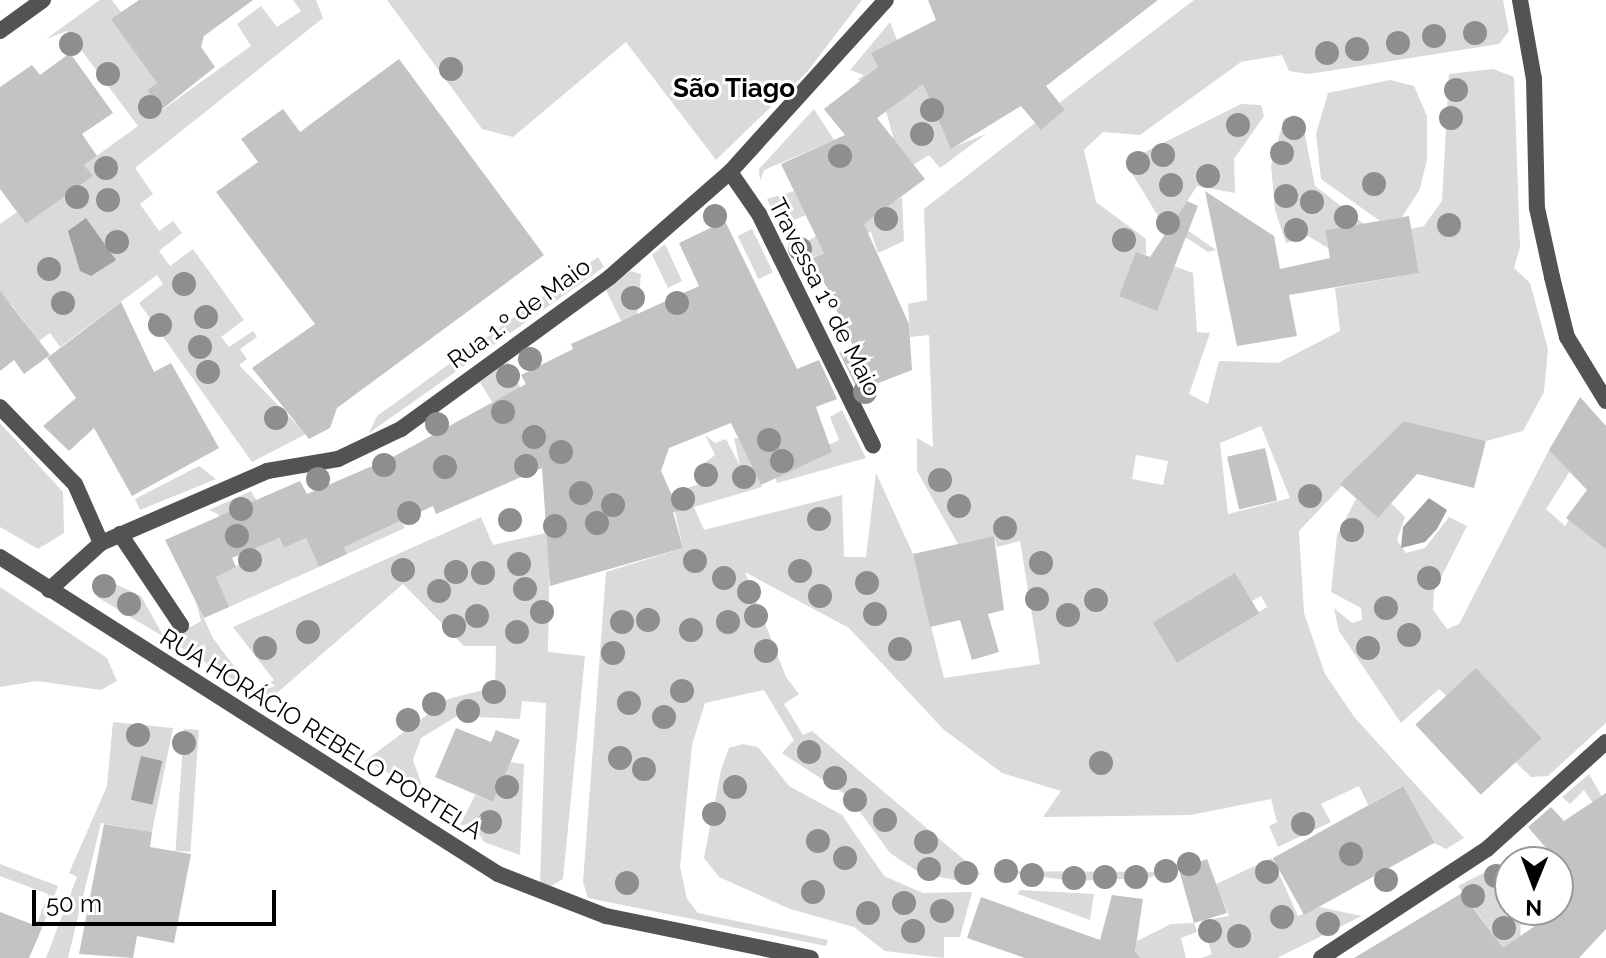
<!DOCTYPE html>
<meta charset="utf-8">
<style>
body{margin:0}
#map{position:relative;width:1606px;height:958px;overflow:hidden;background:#fff;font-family:Raleway,sans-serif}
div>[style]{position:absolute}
.green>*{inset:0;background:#dadada;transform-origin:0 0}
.water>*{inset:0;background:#a1a1a1;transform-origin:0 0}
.building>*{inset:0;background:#c3c3c3;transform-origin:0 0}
.service>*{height:16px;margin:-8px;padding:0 8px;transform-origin:8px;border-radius:8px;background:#535353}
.minor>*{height:16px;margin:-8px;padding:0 8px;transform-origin:8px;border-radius:8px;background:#535353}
.tertiary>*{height:16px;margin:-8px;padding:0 8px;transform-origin:8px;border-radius:8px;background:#535353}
.trees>*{width:24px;height:24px;margin:-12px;border-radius:50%;background:#8e8e8e}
span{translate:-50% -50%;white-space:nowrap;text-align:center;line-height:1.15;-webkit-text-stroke:6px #fff;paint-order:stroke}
.street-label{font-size:24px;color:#000}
.neighbourhood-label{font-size:26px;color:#000;font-weight:700}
.north{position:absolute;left:1494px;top:846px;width:80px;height:80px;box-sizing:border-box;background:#fff;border:2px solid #999;border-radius:50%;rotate:181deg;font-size:22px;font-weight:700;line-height:32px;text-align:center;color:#000}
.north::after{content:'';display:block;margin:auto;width:28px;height:36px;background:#000;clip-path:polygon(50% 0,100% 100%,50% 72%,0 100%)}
.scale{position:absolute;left:32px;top:890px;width:244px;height:36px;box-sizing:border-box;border:4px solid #000;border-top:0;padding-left:10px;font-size:24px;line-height:28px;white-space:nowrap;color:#000;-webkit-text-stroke:6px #fff;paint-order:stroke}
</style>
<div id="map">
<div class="green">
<i style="clip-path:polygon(100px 0,112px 0,121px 12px,157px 83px,147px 90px,162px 110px,251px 46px,237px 24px,261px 6px,277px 27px,301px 11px,293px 0,316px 0,323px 18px,135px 168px,153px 194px,140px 204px,159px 231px,173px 221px,182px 233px,159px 251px,170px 266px,193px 249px,244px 320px,221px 337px,229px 347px,253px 331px,257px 337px,240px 349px,247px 359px,239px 365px,306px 434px,252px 462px,139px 303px,163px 284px,157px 275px,60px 347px,50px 333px,39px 341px,11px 304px,0 312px,0 224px,17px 212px,26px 224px,92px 176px,84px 165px,138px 126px,67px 31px,46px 39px)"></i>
<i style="clip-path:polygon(387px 0,862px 0,807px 72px,716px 160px,626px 42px,513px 137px,482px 129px)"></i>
<i style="clip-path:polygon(evenodd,1194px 0,1503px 0,1509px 31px,1499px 44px,1309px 74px,1289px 71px,1282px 55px,1241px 62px,1140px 135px,1103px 132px,1084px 150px,1096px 202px,1146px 239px,1146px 255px,1136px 252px,1193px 273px,1197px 332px,1210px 333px,1189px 394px,1208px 404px,1219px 361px,1278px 363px,1340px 331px,1335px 288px,1419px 273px,1411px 229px,1424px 226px,1442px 201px,1449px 74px,1493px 69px,1514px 77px,1520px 247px,1514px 268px,1530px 283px,1548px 349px,1544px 392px,1523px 431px,1486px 441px,1404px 421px,1299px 531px,1304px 613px,1325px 674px,1355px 718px,1464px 838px,1446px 849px,1434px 843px,1402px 786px,1368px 805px,1359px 786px,1321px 804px,1331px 822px,1278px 847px,1269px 826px,1277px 822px,1271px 799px,1191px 815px,1043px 817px,1061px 791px,1002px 773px,943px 729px,849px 628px,745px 572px,786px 677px,799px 694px,784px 704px,803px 735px,812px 731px,981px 874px,955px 880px,920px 873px,890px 853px,849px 797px,782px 753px,794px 740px,764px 690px,705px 703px,692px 745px,680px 867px,687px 899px,698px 913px,828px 940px,826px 946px,588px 898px,583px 882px,606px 572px,683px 548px,671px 494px,701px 483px,695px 470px,715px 455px,705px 435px,715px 443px,726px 439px,740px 466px,734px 438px,828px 445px,839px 440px,830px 417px,842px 410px,866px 458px,777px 483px,769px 457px,751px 463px,762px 487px,694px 507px,704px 530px,842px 495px,844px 557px,866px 557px,876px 473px,913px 554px,944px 678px,1040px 664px,1020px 541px,997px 547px,994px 536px,958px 544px,917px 471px,917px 438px,933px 447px,929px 335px,910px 337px,908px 304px,927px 300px,924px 209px,1035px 123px,1042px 129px,1064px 111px,1059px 103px,1194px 0,1261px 426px,1290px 498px,1228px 514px,1220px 443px,1261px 426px,1194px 0,1136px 455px,1168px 461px,1163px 485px,1132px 479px,1136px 455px,1194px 0,1235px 574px,1252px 601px,1261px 596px,1267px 607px,1178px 662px,1154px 624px,1235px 574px)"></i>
<i style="clip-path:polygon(890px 22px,897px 40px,872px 54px,896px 99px,929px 81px,951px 148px,986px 134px,940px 168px,929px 155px,899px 174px,892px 203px,902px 197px,904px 241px,878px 253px,871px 232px,798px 264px,787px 239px,797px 236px,801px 245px,855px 213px,861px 224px,882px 213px,861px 161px,893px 137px,887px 114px,858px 79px,864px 75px,850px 70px)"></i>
<i style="clip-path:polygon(1390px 80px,1414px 86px,1427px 116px,1427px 159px,1420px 189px,1402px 217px,1380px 221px,1321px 179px,1316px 134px,1328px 93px)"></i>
<i style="clip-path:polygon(1241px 104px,1261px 105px,1264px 116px,1234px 159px,1235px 193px,1197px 186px,1174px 221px,1216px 250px,1208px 252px,1161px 221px,1125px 162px)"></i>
<i style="clip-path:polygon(814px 109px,834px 140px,764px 170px,760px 181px,759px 169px)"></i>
<i style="clip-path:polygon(1294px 115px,1302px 120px,1315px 186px,1364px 224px,1325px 230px,1328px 248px,1308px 236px,1286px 243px,1275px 210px,1271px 165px,1284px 119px)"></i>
<i style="clip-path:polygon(794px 191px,806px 215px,780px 226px,767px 199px)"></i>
<i style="left:752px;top:229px;width:48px;height:16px;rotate:64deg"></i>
<i style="clip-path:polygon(665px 244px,682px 281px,668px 288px,652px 255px)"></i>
<i style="clip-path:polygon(598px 257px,604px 267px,369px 433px,377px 416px)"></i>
<i style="clip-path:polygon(630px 271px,641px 274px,637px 317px,623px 325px,606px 290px)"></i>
<i style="clip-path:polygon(508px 362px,545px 439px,506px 425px,480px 382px)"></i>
<i style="clip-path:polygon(0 423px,63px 492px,64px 533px,38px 549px,0 527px)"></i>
<i style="clip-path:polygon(1549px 450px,1572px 468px,1546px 509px,1565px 526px,1569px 520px,1606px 542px,1606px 723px,1548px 776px,1531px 777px,1439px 689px,1401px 723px,1339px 631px,1334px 608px,1352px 623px,1362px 620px,1361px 608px,1331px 592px,1337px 535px,1356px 499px,1378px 517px,1391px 503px,1405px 517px,1397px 540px,1406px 553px,1425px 548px,1449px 517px,1467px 526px,1434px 591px,1433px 610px,1447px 629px,1459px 624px)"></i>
<i style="clip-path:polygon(199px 466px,216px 479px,140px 510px,135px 499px)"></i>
<i style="clip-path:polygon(309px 474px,327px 479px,347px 545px,401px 521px,405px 528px,347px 554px)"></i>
<i style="clip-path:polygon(251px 491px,284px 548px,306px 538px,319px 567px,229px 607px,208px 581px,242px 563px,218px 514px,209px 510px)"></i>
<i style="clip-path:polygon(481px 517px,493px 545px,550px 532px,548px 652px,585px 656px,563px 879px,549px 887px,540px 883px,546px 703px,522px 701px,520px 719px,457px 716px,421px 738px,413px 760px,424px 791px,365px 761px,448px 699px,495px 687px,496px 646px,464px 646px,403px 584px,264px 704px,255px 693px,274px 680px,233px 627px)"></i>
<i style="clip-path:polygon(99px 576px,141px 596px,164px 637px,97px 597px)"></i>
<i style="clip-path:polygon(0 587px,107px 658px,117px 681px,101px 690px,37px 681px,0 687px)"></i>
<i style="clip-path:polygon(196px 602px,213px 638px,253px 692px,169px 640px,201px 621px)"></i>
<i style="clip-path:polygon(113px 722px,173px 728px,152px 832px,101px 823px,68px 958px,46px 958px,77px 877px,69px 873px,107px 786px)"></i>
<i style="left:184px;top:729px;width:15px;height:122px;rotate:4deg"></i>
<i style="clip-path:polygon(743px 744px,758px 747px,789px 786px,842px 815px,884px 876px,923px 893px,972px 892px,960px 937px,944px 937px,944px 958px,885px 951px,854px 927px,790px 909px,719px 877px,704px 858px,721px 770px,729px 748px)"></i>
<i style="clip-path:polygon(510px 762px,524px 764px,520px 855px,484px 842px,473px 824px,460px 825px,475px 795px,493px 802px)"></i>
<i style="clip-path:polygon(1589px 774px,1606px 804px,1600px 813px,1584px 790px,1570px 804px,1562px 797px)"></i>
<i style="clip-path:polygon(1204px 855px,1149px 878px,1074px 881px,995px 871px,1154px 872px)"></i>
<i style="clip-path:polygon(1272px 858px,1298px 916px,1319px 907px,1362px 916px,1277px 958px,1201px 958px,1212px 954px,1201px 921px,1229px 916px,1216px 884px)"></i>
<i style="clip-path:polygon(1509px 860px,1510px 910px,1521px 910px,1520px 952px,1510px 958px,1458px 886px)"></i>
<i style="clip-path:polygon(0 864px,58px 886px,42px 928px,36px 926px,48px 894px,0 876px)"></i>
<i style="clip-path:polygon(1020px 890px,1094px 894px,1090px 920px,1018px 894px)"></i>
<i style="clip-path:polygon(1194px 923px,1197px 932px,1181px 938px,1186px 958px,1134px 958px,1137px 941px,1171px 924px)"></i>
</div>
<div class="water">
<i style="clip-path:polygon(86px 218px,116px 260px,91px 276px,80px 271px,68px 231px)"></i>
<i style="clip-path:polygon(1429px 498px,1447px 510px,1437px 529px,1425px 542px,1401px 548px,1403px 527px)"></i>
<i style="left:141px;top:756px;width:22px;height:45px;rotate:13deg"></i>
</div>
<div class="building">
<i style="clip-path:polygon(139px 0,253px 0,204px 36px,201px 47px,215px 67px,161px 110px,147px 90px,157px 83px,111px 19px)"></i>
<i style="clip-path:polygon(928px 0,1158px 0,1046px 86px,1065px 110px,1041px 130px,1021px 106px,951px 149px,923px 84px,877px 118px,925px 179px,864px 224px,909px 324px,912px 370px,858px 391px,839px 352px,853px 346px,813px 258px,824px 253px,781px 164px,845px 135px,824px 109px,878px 67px,871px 53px,936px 20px)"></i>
<i style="clip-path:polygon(70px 53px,113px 113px,82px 134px,97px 156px,84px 165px,93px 176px,26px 224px,0 189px,0 87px,32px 65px,40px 75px)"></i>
<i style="clip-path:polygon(399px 59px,544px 255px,337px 408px,330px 428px,309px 439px,252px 368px,315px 324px,216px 192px,258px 162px,241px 139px,283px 109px,300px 132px)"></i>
<i style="clip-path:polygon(1205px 191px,1274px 236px,1280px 269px,1330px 258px,1325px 230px,1409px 216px,1419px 273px,1289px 295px,1297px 336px,1237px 346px)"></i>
<i style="clip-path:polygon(1187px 201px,1198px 206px,1157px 311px,1119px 296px,1136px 252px,1150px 257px)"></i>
<i style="clip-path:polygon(725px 221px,797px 369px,819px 360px,837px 399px,816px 407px,832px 452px,761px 485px,731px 423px,669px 448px,661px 471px,679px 511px,673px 512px,683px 548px,550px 586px,542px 468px,436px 514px,433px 506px,344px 547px,347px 554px,319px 567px,306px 538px,284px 548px,279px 538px,232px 558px,236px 567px,216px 577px,229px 607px,204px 618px,165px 540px,300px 481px,307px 494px,391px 458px,526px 384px,521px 375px,573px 349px,571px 344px,699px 286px,679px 243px)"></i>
<i style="clip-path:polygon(0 291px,50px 355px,24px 374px,14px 360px,0 371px)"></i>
<i style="clip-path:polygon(121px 302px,154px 372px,171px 363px,219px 448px,132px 496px,94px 428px,69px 451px,43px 426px,76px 398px,47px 358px)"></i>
<i style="clip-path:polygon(1580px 397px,1606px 426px,1606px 549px,1566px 518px,1587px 490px,1549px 450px)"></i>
<i style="clip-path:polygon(1404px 421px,1486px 441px,1474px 488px,1417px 474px,1378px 518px,1340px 484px)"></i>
<i style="left:1265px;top:448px;width:54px;height:39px;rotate:77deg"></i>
<i style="clip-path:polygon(994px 536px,1004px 610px,988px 614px,999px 652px,972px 660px,960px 620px,930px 627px,913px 554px)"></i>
<i style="left:1235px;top:573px;width:47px;height:96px;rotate:59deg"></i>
<i style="left:1476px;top:668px;width:96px;height:83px;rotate:47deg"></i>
<i style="clip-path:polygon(456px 728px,491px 742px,496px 730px,520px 740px,493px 802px,435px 777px)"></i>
<i style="left:1403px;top:786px;width:65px;height:149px;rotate:61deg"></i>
<i style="clip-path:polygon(1606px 793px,1606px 929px,1579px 958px,1354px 958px,1462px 893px,1503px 948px,1558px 910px,1558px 862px,1528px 827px,1551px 807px,1564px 821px)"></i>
<i style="clip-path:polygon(104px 824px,152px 832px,150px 847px,191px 854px,174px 943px,137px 936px,133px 958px,79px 954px)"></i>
<i style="clip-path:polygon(1207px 859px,1227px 913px,1194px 923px,1179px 870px)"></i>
<i style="clip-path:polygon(1112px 895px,1143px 899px,1135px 952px,1141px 958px,1025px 958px,967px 938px,981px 897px,1100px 940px)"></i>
<i style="clip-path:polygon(0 912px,42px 928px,29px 958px,0 958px)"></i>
</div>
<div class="service">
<i style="left:120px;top:534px;width:110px;rotate:56.2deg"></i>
</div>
<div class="minor">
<i style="left:0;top:31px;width:53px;rotate:-35.8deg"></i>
<i style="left:730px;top:172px;width:51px;rotate:55.4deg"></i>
<i style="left:759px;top:214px;width:258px;rotate:63.8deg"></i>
<i style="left:0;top:407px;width:107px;rotate:45.8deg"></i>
<i style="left:75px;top:484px;width:64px;rotate:66.2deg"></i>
<i style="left:0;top:557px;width:590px;rotate:32.48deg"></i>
<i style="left:498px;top:874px;width:116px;rotate:21.3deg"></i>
<i style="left:606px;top:916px;width:209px;rotate:11.6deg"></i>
<i style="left:49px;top:590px;width:70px;rotate:-42.1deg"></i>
<i style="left:101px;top:543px;width:181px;rotate:-23.4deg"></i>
<i style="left:267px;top:471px;width:72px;rotate:-9.6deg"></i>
<i style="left:338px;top:459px;width:70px;rotate:-25.5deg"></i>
<i style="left:401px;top:429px;width:258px;rotate:-36deg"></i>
<i style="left:610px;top:277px;width:159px;rotate:-41.2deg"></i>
<i style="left:730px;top:172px;width:232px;rotate:-47.8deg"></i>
<i style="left:1321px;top:958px;width:199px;rotate:-33.3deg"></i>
<i style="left:1487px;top:849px;width:160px;rotate:-42deg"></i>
</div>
<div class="tertiary">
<i style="left:1520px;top:0;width:80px;rotate:80deg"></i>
<i style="left:1534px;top:79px;width:129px;rotate:88.7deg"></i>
<i style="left:1537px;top:208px;width:71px;rotate:77.7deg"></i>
<i style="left:1552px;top:277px;width:62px;rotate:76deg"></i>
<i style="left:1567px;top:337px;width:75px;rotate:58.6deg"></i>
</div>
<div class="trees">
<i style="left:1475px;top:33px"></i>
<i style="left:1434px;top:36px"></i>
<i style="left:1398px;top:43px"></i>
<i style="left:71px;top:44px"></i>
<i style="left:1357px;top:49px"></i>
<i style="left:1327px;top:53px"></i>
<i style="left:451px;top:69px"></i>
<i style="left:108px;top:74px"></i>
<i style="left:1456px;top:90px"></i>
<i style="left:150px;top:107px"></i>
<i style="left:932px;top:110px"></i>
<i style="left:1451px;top:118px"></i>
<i style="left:1238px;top:125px"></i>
<i style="left:1294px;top:128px"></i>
<i style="left:922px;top:134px"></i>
<i style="left:1282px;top:153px"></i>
<i style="left:1163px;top:155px"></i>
<i style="left:840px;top:156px"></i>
<i style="left:1138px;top:163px"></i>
<i style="left:106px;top:168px"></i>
<i style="left:1208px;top:176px"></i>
<i style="left:1374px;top:184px"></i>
<i style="left:1171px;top:185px"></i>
<i style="left:1286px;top:196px"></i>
<i style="left:77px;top:197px"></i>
<i style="left:108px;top:200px"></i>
<i style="left:1312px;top:202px"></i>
<i style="left:715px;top:216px"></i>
<i style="left:1346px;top:217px"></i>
<i style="left:886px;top:219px"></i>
<i style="left:1168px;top:223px"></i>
<i style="left:1449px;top:225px"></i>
<i style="left:1296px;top:230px"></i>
<i style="left:1124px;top:240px"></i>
<i style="left:117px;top:242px"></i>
<i style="left:800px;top:249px"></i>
<i style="left:49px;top:269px"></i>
<i style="left:184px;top:284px"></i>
<i style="left:633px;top:298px"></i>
<i style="left:63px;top:303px"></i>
<i style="left:677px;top:303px"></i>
<i style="left:206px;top:317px"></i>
<i style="left:160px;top:325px"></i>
<i style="left:200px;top:347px"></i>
<i style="left:530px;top:359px"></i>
<i style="left:208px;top:372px"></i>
<i style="left:508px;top:376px"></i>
<i style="left:865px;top:392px"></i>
<i style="left:503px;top:412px"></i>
<i style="left:276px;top:418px"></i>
<i style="left:437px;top:424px"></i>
<i style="left:534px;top:437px"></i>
<i style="left:769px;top:440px"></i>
<i style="left:561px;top:452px"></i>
<i style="left:782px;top:461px"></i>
<i style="left:384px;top:465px"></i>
<i style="left:526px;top:466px"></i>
<i style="left:445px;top:467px"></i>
<i style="left:706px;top:475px"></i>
<i style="left:744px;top:477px"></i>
<i style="left:318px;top:479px"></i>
<i style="left:940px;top:480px"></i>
<i style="left:581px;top:493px"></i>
<i style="left:1310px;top:496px"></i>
<i style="left:683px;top:499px"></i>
<i style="left:613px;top:505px"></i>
<i style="left:959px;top:506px"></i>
<i style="left:241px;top:509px"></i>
<i style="left:409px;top:513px"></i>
<i style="left:819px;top:519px"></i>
<i style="left:510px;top:520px"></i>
<i style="left:597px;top:523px"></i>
<i style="left:555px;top:526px"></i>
<i style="left:1005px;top:528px"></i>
<i style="left:1352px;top:530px"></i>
<i style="left:237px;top:536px"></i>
<i style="left:250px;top:560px"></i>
<i style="left:695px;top:561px"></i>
<i style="left:1041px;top:563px"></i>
<i style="left:519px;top:564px"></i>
<i style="left:403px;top:570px"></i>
<i style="left:800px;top:571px"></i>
<i style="left:456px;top:572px"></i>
<i style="left:483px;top:573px"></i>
<i style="left:724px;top:578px"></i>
<i style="left:1429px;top:578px"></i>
<i style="left:867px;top:583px"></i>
<i style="left:104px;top:586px"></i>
<i style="left:525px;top:589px"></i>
<i style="left:439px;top:591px"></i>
<i style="left:749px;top:592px"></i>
<i style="left:820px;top:596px"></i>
<i style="left:1037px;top:599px"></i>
<i style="left:1096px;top:600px"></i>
<i style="left:129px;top:604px"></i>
<i style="left:1386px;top:608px"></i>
<i style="left:542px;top:612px"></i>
<i style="left:875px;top:614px"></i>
<i style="left:1068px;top:615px"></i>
<i style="left:477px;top:616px"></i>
<i style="left:756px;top:616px"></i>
<i style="left:648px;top:620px"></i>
<i style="left:622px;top:622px"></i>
<i style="left:728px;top:622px"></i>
<i style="left:454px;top:626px"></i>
<i style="left:691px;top:630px"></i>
<i style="left:308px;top:632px"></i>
<i style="left:517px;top:632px"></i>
<i style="left:1409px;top:635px"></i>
<i style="left:265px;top:648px"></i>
<i style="left:1368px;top:648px"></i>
<i style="left:900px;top:649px"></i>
<i style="left:766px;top:651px"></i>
<i style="left:613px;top:653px"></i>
<i style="left:682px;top:691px"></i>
<i style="left:494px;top:692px"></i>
<i style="left:629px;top:703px"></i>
<i style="left:434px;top:704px"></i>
<i style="left:468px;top:711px"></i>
<i style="left:664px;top:717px"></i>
<i style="left:408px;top:720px"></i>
<i style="left:138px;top:735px"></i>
<i style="left:184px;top:743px"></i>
<i style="left:809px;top:752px"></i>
<i style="left:620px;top:758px"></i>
<i style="left:1101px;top:763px"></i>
<i style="left:644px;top:769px"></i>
<i style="left:835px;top:778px"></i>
<i style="left:507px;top:787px"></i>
<i style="left:735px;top:787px"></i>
<i style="left:855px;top:800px"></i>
<i style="left:714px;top:814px"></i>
<i style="left:885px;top:820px"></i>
<i style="left:490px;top:822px"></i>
<i style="left:1303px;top:824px"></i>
<i style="left:818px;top:841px"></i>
<i style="left:926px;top:842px"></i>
<i style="left:1351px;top:854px"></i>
<i style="left:845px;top:858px"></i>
<i style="left:1189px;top:864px"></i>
<i style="left:929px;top:869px"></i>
<i style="left:1006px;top:871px"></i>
<i style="left:1166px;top:871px"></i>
<i style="left:1267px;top:872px"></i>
<i style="left:966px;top:873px"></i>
<i style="left:1032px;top:875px"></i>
<i style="left:1496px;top:876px"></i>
<i style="left:1105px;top:877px"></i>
<i style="left:1136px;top:877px"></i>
<i style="left:1074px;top:878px"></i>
<i style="left:1386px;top:880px"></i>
<i style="left:627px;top:883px"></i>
<i style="left:813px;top:892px"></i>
<i style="left:1473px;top:896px"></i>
<i style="left:904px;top:903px"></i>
<i style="left:942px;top:911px"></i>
<i style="left:868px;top:913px"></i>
<i style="left:1282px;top:917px"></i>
<i style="left:1328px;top:924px"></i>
<i style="left:1504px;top:928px"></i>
<i style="left:913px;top:931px"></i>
<i style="left:1210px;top:931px"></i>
<i style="left:1239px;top:936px"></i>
</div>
<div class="street-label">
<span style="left:825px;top:297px;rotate:63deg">Travessa 1º de Maio</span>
<span style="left:519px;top:313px;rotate:-36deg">Rua 1.º de Maio</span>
<span style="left:321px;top:734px;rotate:32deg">RUA HORÁCIO REBELO PORTELA</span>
</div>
<div class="neighbourhood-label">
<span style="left:734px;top:89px">São Tiago</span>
</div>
<div class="north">N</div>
<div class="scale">50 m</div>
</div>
